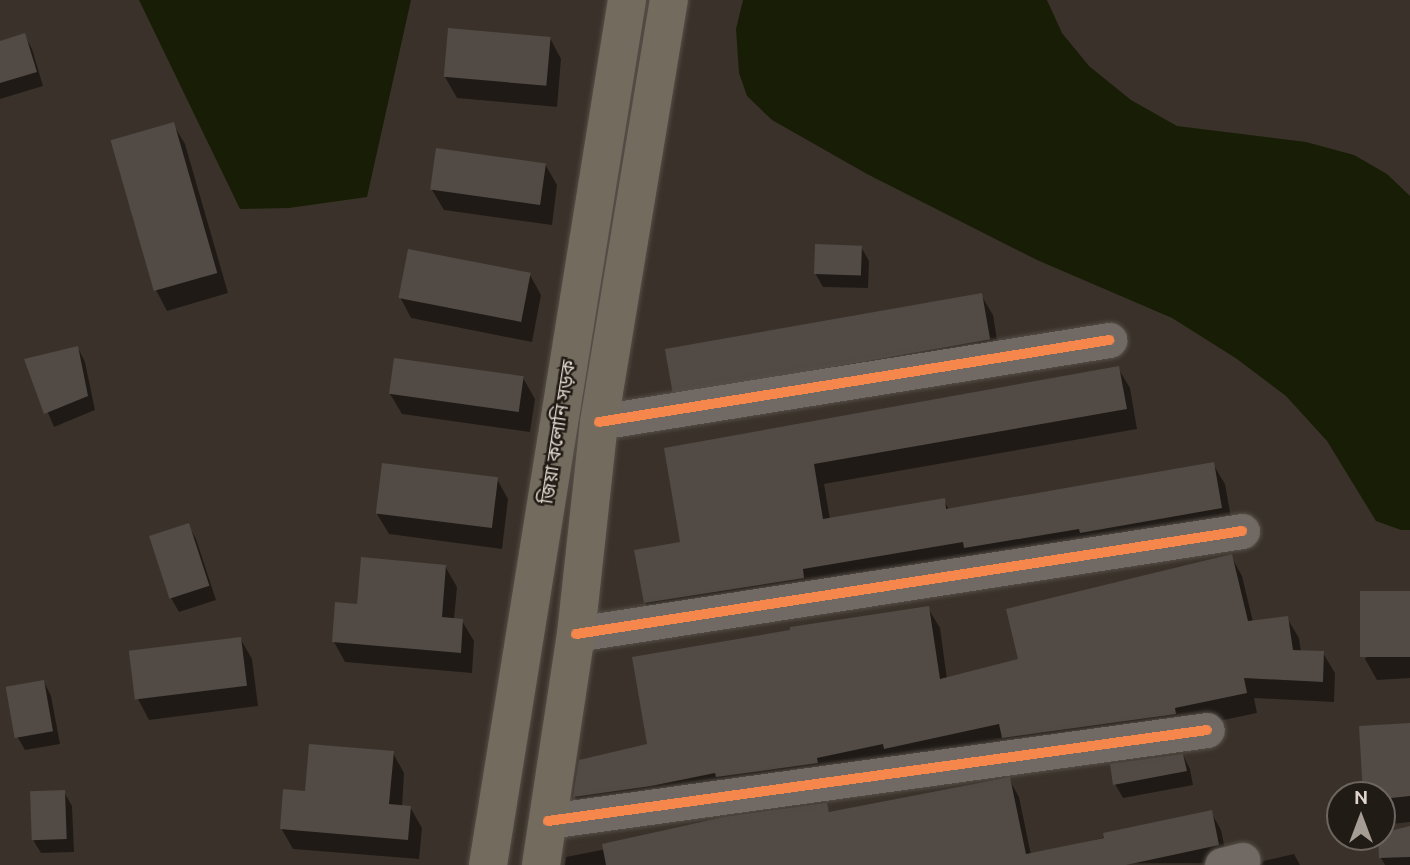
<!DOCTYPE html>
<meta charset="utf-8">
<style>
body{margin:0}
#map{position:relative;width:1410px;height:865px;overflow:hidden;background:#3a322a;font-family:Ubuntu,"Noto Sans Bengali",sans-serif}
div>[style]{position:absolute}
.water>*{inset:0;background:#181e05}
.shadow>*{inset:0;background:#0007}
.building>*{inset:0;background:#514a45;transform-origin:0 0}
.roads{filter:drop-shadow(0 0 2px #564e48) drop-shadow(0 0 2px #564e48)}
.minor>*{height:35px;margin:-17.5px;padding:0 17.5px;transform-origin:17.5px;border-radius:17.5px;background:#716a64}
.major>*{height:38px;margin:-19px;padding:0 19px;transform-origin:19px;border-radius:19px;background:#736c5e}
.cycleway>*{height:10px;margin:-5px;padding:0 5px;transform-origin:5px;border-radius:5px;background:#f5874c}
span{translate:-50% -50%;white-space:nowrap;text-align:center;line-height:1.15;-webkit-text-stroke:5px #211b15;paint-order:stroke}
.street-label{font-size:19px;color:#dfd5cd}
.north{position:absolute;left:1326px;top:781px;width:70px;height:70px;box-sizing:border-box;background:#211b15;border:2px solid #6d655f;border-radius:50%;rotate:0deg;font-size:19px;font-weight:700;line-height:28px;text-align:center;color:#dfd5cd}
.north::after{content:'';display:block;margin:auto;width:24px;height:32px;background:#a59c94;clip-path:polygon(50% 0,100% 100%,50% 72%,0 100%)}
</style>
<div id="map">
<div class="water">
<i style="clip-path:polygon(139px 0,411px 0,367px 197px,289px 208px,240px 209px)"></i>
<i style="clip-path:polygon(743px 0,1047px 0,1062px 33px,1089px 66px,1131px 100px,1177px 126px,1306px 142px,1354px 155px,1387px 174px,1410px 196px,1410px 530px,1401px 530px,1376px 521px,1327px 441px,1286px 396px,1237px 359px,1172px 318px,1037px 260px,867px 174px,772px 120px,747px 96px,739px 73px,736px 29px)"></i>
</div>
<div class="shadow">
<i style="clip-path:polygon(24px 35px,32px 49px,43px 86px,0 99px,0 43px)"></i>
<i style="clip-path:polygon(550px 38px,561px 59px,557px 107px,457px 98px,445px 77px)"></i>
<i style="clip-path:polygon(173px 124px,185px 144px,228px 293px,167px 311px,156px 290px)"></i>
<i style="clip-path:polygon(545px 164px,557px 185px,552px 225px,444px 210px,432px 190px)"></i>
<i style="clip-path:polygon(861px 247px,869px 261px,868px 288px,823px 287px,815px 273px)"></i>
<i style="clip-path:polygon(530px 275px,541px 295px,532px 342px,411px 318px,400px 297px)"></i>
<i style="clip-path:polygon(981px 295px,993px 315px,1000px 359px,684px 410px,672px 390px)"></i>
<i style="clip-path:polygon(78px 348px,85px 362px,95px 410px,54px 427px,26px 360px)"></i>
<i style="clip-path:polygon(1118px 368px,1130px 388px,1137px 429px,824px 484px,830px 519px,944px 500px,949px 510px,1213px 464px,1225px 484px,1233px 529px,657px 623px,645px 603px,682px 544px,666px 449px)"></i>
<i style="clip-path:polygon(523px 378px,535px 399px,530px 432px,402px 414px,390px 394px)"></i>
<i style="clip-path:polygon(497px 479px,508px 499px,502px 549px,389px 534px,377px 514px)"></i>
<i style="clip-path:polygon(188px 525px,196px 539px,216px 600px,179px 612px,171px 598px)"></i>
<i style="clip-path:polygon(1231px 556px,1242px 576px,1253px 622px,1287px 618px,1299px 638px,1301px 652px,1323px 653px,1335px 673px,1334px 702px,1254px 698px,1257px 713px,1185px 728px,587px 817px,575px 797px,581px 762px,649px 746px,928px 608px,940px 628px,947px 679px,1020px 660px)"></i>
<i style="clip-path:polygon(445px 566px,457px 587px,454px 620px,462px 621px,474px 641px,472px 673px,345px 662px,334px 642px,359px 606px)"></i>
<i style="clip-path:polygon(1410px 593px,1410px 678px,1377px 680px,1365px 659px)"></i>
<i style="clip-path:polygon(240px 638px,252px 659px,258px 706px,149px 720px,138px 699px)"></i>
<i style="clip-path:polygon(44px 682px,51px 696px,60px 744px,25px 750px,17px 736px)"></i>
<i style="clip-path:polygon(1410px 724px,1410px 822px,1392px 824px,1389px 817px,1382px 818px,1382px 795px,1364px 793px)"></i>
<i style="clip-path:polygon(393px 753px,404px 773px,402px 807px,410px 807px,422px 828px,419px 859px,293px 849px,281px 828px,306px 793px)"></i>
<i style="clip-path:polygon(1183px 755px,1190px 769px,1193px 785px,1123px 798px,1115px 784px)"></i>
<i style="clip-path:polygon(1009px 779px,1019px 797px,1031px 855px,1211px 812px,1221px 830px,1228px 863px,565px 865px,566px 857px,826px 805px,830px 813px)"></i>
<i style="clip-path:polygon(64px 792px,72px 806px,74px 852px,41px 853px,33px 840px)"></i>
<i style="clip-path:polygon(1410px 828px,1410px 865px,1385px 865px,1381px 858px,1380px 837px)"></i>
<i style="clip-path:polygon(1294px 854px,1300px 865px,1261px 865px,1263px 861px)"></i>
</div>
<div class="building">
<i style="left:448px;top:28px;width:103px;height:49px;rotate:5deg"></i>
<i style="clip-path:polygon(25px 33px,37px 72px,0 83px,0 41px)"></i>
<i style="left:174px;top:122px;width:157px;height:66px;rotate:74deg"></i>
<i style="left:436px;top:148px;width:111px;height:42px;rotate:8deg"></i>
<i style="left:815px;top:244px;width:47px;height:30px;rotate:2deg"></i>
<i style="left:408px;top:249px;width:125px;height:50px;rotate:11deg"></i>
<i style="left:982px;top:293px;width:47px;height:322px;rotate:80deg"></i>
<i style="clip-path:polygon(78px 346px,88px 396px,44px 414px,24px 359px)"></i>
<i style="left:394px;top:358px;width:131px;height:36px;rotate:8deg"></i>
<i style="clip-path:polygon(1119px 366px,1127px 409px,814px 464px,823px 519px,945px 498px,946px 509px,1214px 462px,1222px 508px,1080px 533px,1079px 529px,964px 548px,963px 542px,803px 569px,804px 578px,644px 603px,634px 550px,680px 542px,664px 448px)"></i>
<i style="left:382px;top:463px;width:117px;height:51px;rotate:7deg"></i>
<i style="left:189px;top:523px;width:66px;height:42px;rotate:72deg"></i>
<i style="clip-path:polygon(1232px 554px,1248px 621px,1288px 616px,1293px 650px,1324px 651px,1323px 682px,1244px 678px,1247px 693px,1175px 708px,1176px 714px,1002px 738px,999px 724px,884px 749px,883px 744px,817px 758px,818px 763px,716px 777px,715px 773px,651px 786px,573px 797px,579px 760px,647px 744px,632px 657px,790px 630px,790px 627px,929px 606px,940px 679px,1018px 659px,1006px 609px)"></i>
<i style="clip-path:polygon(361px 557px,446px 565px,442px 617px,463px 619px,461px 653px,332px 642px,335px 602px,357px 604px)"></i>
<i style="left:1410px;top:591px;width:66px;height:50px;rotate:90deg"></i>
<i style="left:241px;top:637px;width:49px;height:113px;rotate:83deg"></i>
<i style="left:44px;top:680px;width:52px;height:39px;rotate:80deg"></i>
<i style="clip-path:polygon(1410px 723px,1410px 796px,1382px 799px,1382px 795px,1376px 793px,1363px 794px,1359px 726px)"></i>
<i style="clip-path:polygon(309px 744px,394px 751px,389px 804px,411px 806px,408px 840px,280px 829px,283px 789px,305px 791px)"></i>
<i style="clip-path:polygon(1183px 754px,1187px 771px,1113px 785px,1110px 764px)"></i>
<i style="clip-path:polygon(1010px 777px,1026px 854px,1104px 838px,1103px 833px,1212px 810px,1219px 845px,1126px 865px,606px 865px,602px 844px,724px 817px,827px 803px,829px 812px)"></i>
<i style="left:65px;top:790px;width:49px;height:35px;rotate:88deg"></i>
<i style="clip-path:polygon(1410px 826px,1410px 857px,1379px 858px,1378px 837px,1382px 837px,1382px 833px)"></i>
</div>
<div class="roads">
<div class="minor">
<i style="left:599px;top:422px;width:517px;rotate:-9.13deg"></i>
<i style="left:576px;top:634px;width:674px;rotate:-8.79deg"></i>
<i style="left:548px;top:821px;width:665px;rotate:-7.86deg"></i>
<i style="left:1222px;top:865px;width:21px;rotate:-14deg"></i>
</div>
<div class="major">
<i style="left:488px;top:865px;width:876px;rotate:-80.87deg"></i>
<i style="left:541px;top:865px;width:234px;rotate:-81.4deg"></i>
<i style="left:576px;top:634px;width:213px;rotate:-83.8deg"></i>
<i style="left:599px;top:422px;width:428px;rotate:-80.6deg"></i>
</div>
</div>
<div class="cycleway">
<i style="left:599px;top:422px;width:517px;rotate:-9.13deg"></i>
<i style="left:576px;top:634px;width:674px;rotate:-8.79deg"></i>
<i style="left:548px;top:821px;width:665px;rotate:-7.86deg"></i>
</div>
<div class="street-label">
<span style="left:558px;top:432px;rotate:-81deg">জিয়া কলোনি সড়ক</span>
</div>
<div class="north">N</div>
</div>
